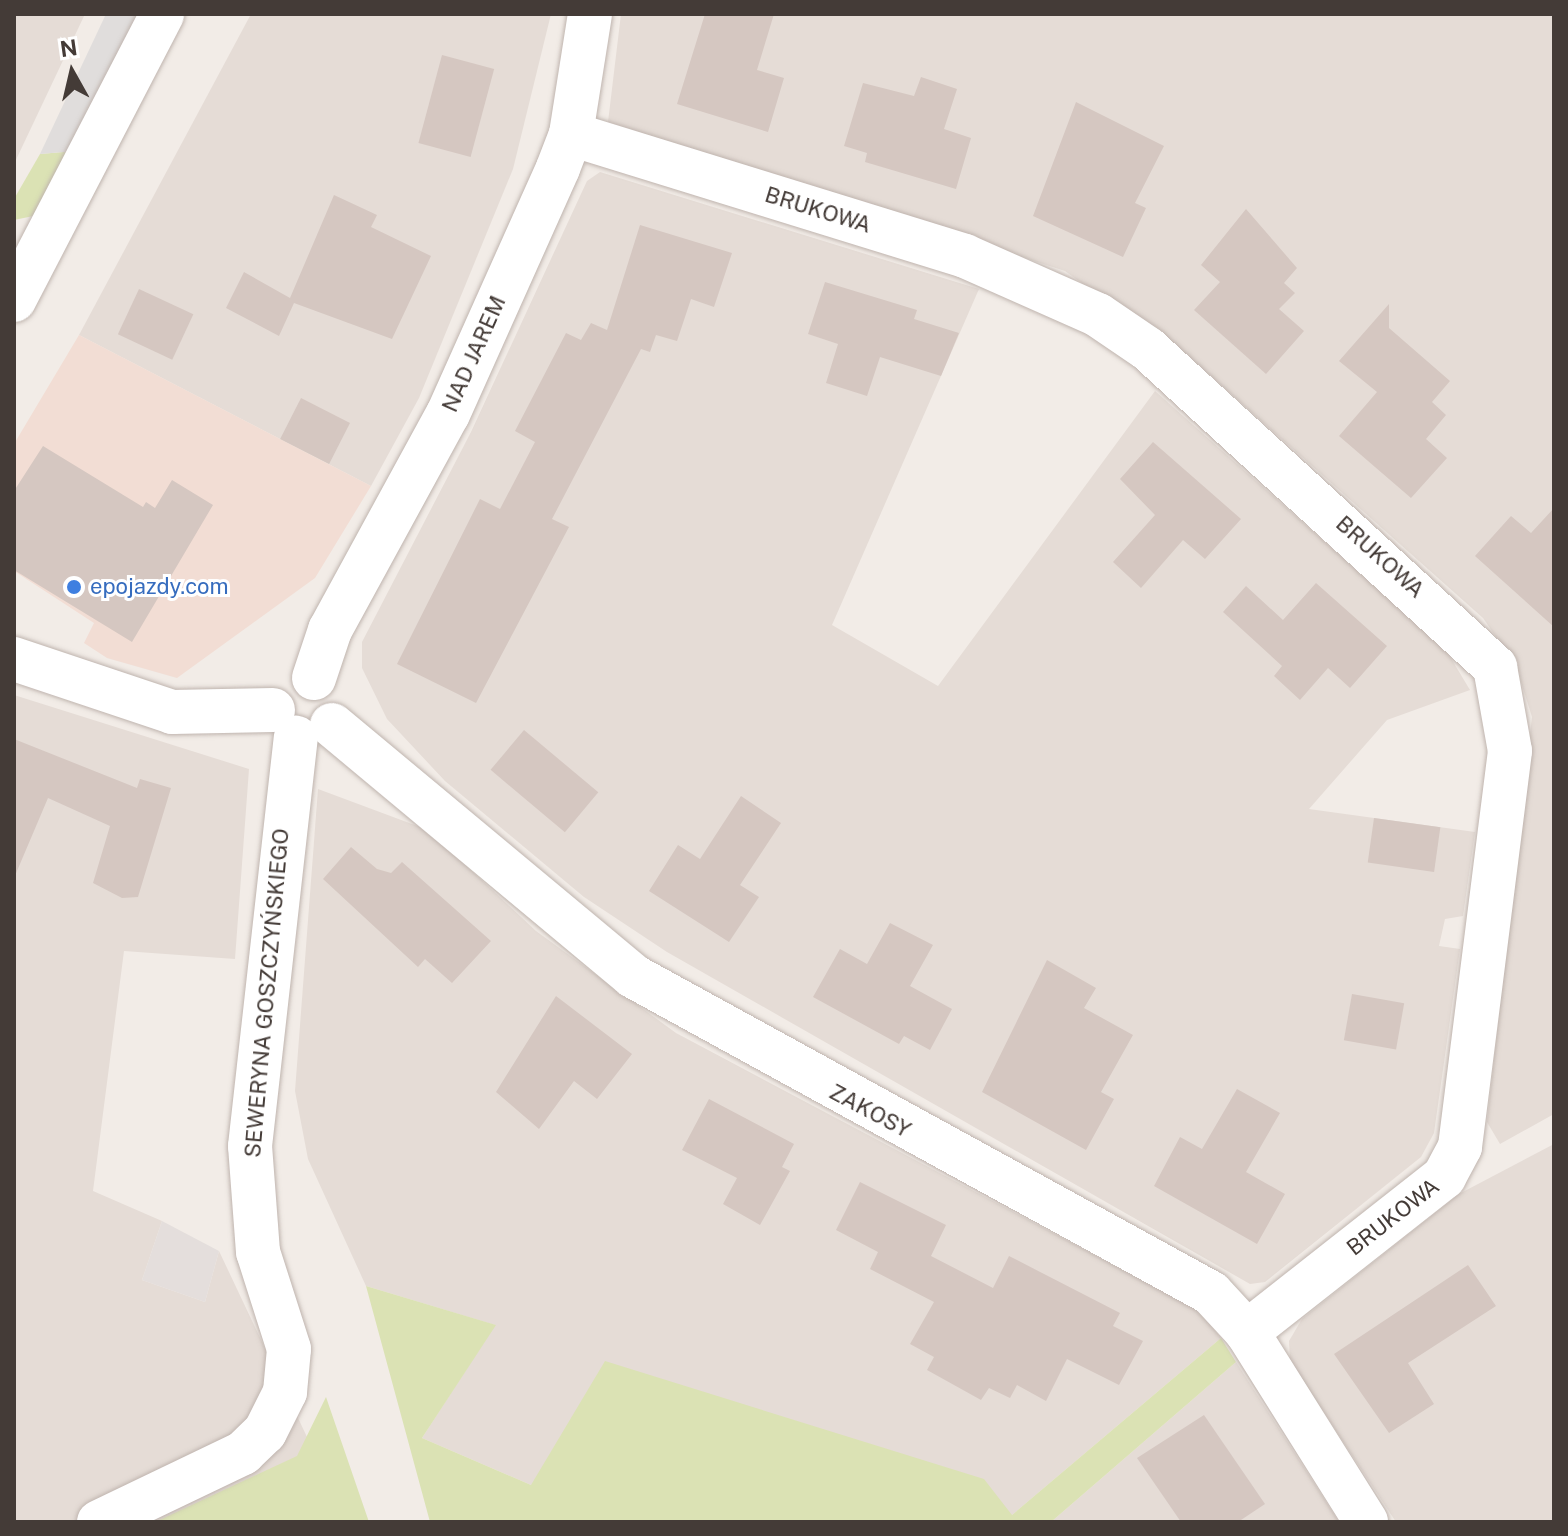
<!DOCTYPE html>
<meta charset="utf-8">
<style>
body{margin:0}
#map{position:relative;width:1568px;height:1536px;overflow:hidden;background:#f2ece7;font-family:"Public Sans",sans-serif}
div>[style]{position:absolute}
.residential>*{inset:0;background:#e5dcd6}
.commercial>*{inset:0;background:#f2ddd4}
.industrial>*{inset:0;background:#e4dedc}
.green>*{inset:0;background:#dbe2b4}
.parking>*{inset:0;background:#e0dddc}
.building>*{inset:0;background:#d5c7c1;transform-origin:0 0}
.roads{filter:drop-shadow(0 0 2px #bfb4ae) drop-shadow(0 0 2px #bfb4ae)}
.minor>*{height:44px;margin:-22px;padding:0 22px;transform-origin:22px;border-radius:22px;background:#fff}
.dots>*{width:22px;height:22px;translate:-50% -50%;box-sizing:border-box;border:4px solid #fff;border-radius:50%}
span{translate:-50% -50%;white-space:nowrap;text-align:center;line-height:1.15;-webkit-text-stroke:6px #fff;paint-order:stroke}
.street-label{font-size:22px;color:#443b37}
.shop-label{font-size:22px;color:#366cbe}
.left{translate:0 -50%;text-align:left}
.frame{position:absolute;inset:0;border:16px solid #443b37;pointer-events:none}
.north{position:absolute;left:32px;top:32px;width:80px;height:80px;-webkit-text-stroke:6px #fff;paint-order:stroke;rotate:352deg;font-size:22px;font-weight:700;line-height:32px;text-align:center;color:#443b37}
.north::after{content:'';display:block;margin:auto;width:28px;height:36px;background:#443b37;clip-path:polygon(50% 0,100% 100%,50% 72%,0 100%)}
</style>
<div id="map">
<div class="residential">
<i style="clip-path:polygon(14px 14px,85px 14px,14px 164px)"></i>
<i style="clip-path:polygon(251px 14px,551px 14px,513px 169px,419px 398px,371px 486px,79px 335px)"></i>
<i style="clip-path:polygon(621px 14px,1554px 14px,1554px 1114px,1500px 1144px,1487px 1122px,1532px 717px,1516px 666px,1483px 618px,1211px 376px,1065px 271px,608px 122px)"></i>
<i style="clip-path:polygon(600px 172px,979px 289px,832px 625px,938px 686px,1155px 391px,1446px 650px,1470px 690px,1387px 720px,1309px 809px,1475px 832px,1463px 916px,1445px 919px,1439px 946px,1460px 949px,1434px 1133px,1421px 1157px,1265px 1282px,1250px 1284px,667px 952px,584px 897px,445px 781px,387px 719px,362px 668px,362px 642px,471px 432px,587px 181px)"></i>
<i style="clip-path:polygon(14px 695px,249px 769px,235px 959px,124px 951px,93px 1191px,162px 1221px,142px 1280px,205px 1302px,219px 1251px,316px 1456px,170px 1522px,14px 1522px)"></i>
<i style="clip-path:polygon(318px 789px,428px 830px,536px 931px,676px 1033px,1198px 1310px,1221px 1338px,1012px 1515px,531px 1485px,422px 1438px,495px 1325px,366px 1286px,308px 1159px,295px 1091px)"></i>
<i style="clip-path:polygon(1554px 1144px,1554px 1522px,1396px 1522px,1290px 1361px,1289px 1341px,1302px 1319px,1459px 1194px)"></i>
<i style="clip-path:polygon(1236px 1362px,1339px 1522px,1051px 1522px)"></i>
</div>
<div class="commercial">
<i style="clip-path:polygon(79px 335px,371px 486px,315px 578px,177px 678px,107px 658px,84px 643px,94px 623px,14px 571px,14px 444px)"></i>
</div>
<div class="industrial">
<i style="clip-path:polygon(162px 1221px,219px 1251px,205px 1302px,142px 1280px)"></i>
</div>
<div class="green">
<i style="clip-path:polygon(75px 151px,38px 215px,14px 220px,14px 199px,40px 154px)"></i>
<i style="clip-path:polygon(366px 1286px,496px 1325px,422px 1438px,531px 1485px,605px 1361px,984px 1479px,1012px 1515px,1221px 1338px,1236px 1362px,1051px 1522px,430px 1522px)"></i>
<i style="clip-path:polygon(326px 1397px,369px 1522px,155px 1522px,297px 1456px)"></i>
</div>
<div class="parking">
<i style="clip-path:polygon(106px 14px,138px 14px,75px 151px,40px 154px)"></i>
</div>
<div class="building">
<i style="clip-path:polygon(705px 14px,774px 14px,757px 70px,784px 78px,768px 132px,677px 104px)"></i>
<i style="left:442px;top:55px;width:54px;height:91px;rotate:15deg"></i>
<i style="clip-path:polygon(921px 77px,957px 89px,944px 129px,971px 138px,956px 189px,865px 162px,867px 153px,844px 146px,863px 83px,914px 96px)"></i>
<i style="clip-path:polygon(1076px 102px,1164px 146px,1135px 203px,1146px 208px,1123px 257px,1033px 216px)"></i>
<i style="clip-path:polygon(334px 195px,377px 215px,371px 227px,431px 256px,392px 339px,294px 303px,279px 336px,226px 308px,244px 272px,290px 298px)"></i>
<i style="clip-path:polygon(1246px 209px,1297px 268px,1284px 283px,1295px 293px,1279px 309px,1304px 331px,1266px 374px,1194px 310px,1220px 282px,1201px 265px)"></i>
<i style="clip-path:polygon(640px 225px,732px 253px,714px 307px,691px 299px,677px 341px,656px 335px,650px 352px,641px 349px,552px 519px,569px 527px,476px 703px,397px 664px,480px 499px,500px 509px,535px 442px,515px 431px,566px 333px,581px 340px,591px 323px,607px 330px)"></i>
<i style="clip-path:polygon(825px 282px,917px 310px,914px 319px,959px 333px,941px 376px,880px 357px,867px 396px,826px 383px,838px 344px,808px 334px)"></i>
<i style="left:139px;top:289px;width:60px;height:50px;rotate:25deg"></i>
<i style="clip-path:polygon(1389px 304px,1389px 328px,1450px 381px,1432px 402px,1446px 415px,1426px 439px,1447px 458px,1411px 498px,1339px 436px,1377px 392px,1339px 361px)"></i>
<i style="left:301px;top:398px;width:55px;height:46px;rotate:27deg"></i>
<i style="clip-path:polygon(1153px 442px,1241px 519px,1205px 559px,1183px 540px,1141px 588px,1113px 562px,1155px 515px,1120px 479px)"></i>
<i style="clip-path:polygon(43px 446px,143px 507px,146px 502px,155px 508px,172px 480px,213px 505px,132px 642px,14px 570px,14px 491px)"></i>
<i style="clip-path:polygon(1554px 508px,1554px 627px,1475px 556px,1511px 516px,1531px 533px)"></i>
<i style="clip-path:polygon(1316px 583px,1387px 646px,1350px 688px,1328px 668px,1300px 700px,1274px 676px,1282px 666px,1223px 612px,1246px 586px,1283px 620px)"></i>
<i style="left:524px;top:730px;width:97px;height:52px;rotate:40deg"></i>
<i style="clip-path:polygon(14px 739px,137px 788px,140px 779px,171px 788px,138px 897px,122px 898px,93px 883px,110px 826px,48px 798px,14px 878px)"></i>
<i style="clip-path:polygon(741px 796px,781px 823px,740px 885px,759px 897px,729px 942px,649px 891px,678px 845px,700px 859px)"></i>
<i style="left:1374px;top:818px;width:67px;height:45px;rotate:8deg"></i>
<i style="clip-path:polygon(351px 847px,377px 869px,391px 873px,402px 862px,491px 941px,452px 983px,425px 959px,418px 967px,323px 879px)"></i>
<i style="clip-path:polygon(890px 923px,933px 945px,910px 986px,952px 1009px,930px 1050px,904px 1036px,899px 1044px,813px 997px,840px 949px,867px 964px)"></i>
<i style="clip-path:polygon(1047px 960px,1096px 988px,1084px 1008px,1133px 1035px,1101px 1092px,1114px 1099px,1086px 1150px,982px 1092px)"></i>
<i style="left:1352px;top:994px;width:53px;height:47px;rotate:10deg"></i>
<i style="clip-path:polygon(556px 996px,632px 1054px,597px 1099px,574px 1081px,539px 1129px,496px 1092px)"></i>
<i style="clip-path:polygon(1237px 1089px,1280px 1113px,1246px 1172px,1285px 1194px,1257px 1244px,1154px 1186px,1180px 1137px,1202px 1149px)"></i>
<i style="clip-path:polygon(709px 1099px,794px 1144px,782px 1167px,790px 1171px,760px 1225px,723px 1204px,737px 1178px,682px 1150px)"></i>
<i style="clip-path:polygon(860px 1182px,946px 1225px,931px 1256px,993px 1288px,1009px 1256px,1120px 1313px,1113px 1326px,1143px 1341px,1119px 1385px,1067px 1359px,1046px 1401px,1017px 1385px,1010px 1398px,989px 1388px,981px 1400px,927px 1370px,934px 1357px,910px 1344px,934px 1302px,870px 1269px,878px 1252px,836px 1230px)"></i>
<i style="clip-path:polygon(1468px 1265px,1496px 1306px,1408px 1363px,1434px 1404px,1389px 1433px,1334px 1354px)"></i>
<i style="clip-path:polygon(1204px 1415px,1265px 1504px,1238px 1522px,1181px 1522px,1137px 1458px)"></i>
</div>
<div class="roads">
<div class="minor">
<i style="left:571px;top:134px;width:412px;rotate:17.2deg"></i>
<i style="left:965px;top:256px;width:145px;rotate:23.9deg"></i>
<i style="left:1098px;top:315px;width:60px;rotate:34.2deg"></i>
<i style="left:1148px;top:349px;width:471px;rotate:42.5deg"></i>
<i style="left:1495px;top:667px;width:85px;rotate:79.9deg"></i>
<i style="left:1510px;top:751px;width:399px;rotate:97.2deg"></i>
<i style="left:1460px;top:1147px;width:34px;rotate:118deg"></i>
<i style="left:1444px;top:1177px;width:251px;rotate:141.8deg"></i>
<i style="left:14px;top:300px;width:322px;rotate:-62.6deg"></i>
<i style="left:14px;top:659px;width:167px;rotate:18.5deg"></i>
<i style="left:172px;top:712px;width:101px;rotate:-1.1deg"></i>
<i style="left:314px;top:678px;width:51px;rotate:-71.6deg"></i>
<i style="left:330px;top:630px;width:246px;rotate:-61.4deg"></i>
<i style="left:448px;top:414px;width:269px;rotate:-65.9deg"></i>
<i style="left:558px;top:168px;width:36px;rotate:-69deg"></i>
<i style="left:571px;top:134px;width:121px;rotate:-81deg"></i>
<i style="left:332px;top:725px;width:392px;rotate:39.8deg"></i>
<i style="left:633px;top:976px;width:659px;rotate:28.74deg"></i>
<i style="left:1211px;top:1293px;width:53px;rotate:47.3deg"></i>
<i style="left:1247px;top:1332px;width:224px;rotate:57.9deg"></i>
<i style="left:99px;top:1522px;width:160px;rotate:-25.6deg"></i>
<i style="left:243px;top:1453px;width:30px;rotate:-44deg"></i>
<i style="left:265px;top:1432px;width:45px;rotate:-63.4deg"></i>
<i style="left:285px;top:1392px;width:43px;rotate:-84.7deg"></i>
<i style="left:289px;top:1349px;width:102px;rotate:-107.7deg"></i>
<i style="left:258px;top:1252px;width:106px;rotate:-94.3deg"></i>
<i style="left:250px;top:1146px;width:411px;rotate:-83.6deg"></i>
</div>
</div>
<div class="dots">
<i style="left:74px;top:587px;background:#3f7fe0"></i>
</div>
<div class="street-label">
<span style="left:818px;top:210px;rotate:17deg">BRUKOWA</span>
<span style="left:474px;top:354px;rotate:-66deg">NAD JAREM</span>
<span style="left:1380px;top:557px;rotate:42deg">BRUKOWA</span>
<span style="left:267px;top:993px;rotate:-85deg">SEWERYNA GOSZCZYŃSKIEGO</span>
<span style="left:870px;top:1111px;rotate:28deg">ZAKOSY</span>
<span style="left:1393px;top:1217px;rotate:-38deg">BRUKOWA</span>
</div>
<div class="shop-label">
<span class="left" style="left:90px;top:587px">epojazdy.com</span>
</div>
<div class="frame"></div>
<div class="north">N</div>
</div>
